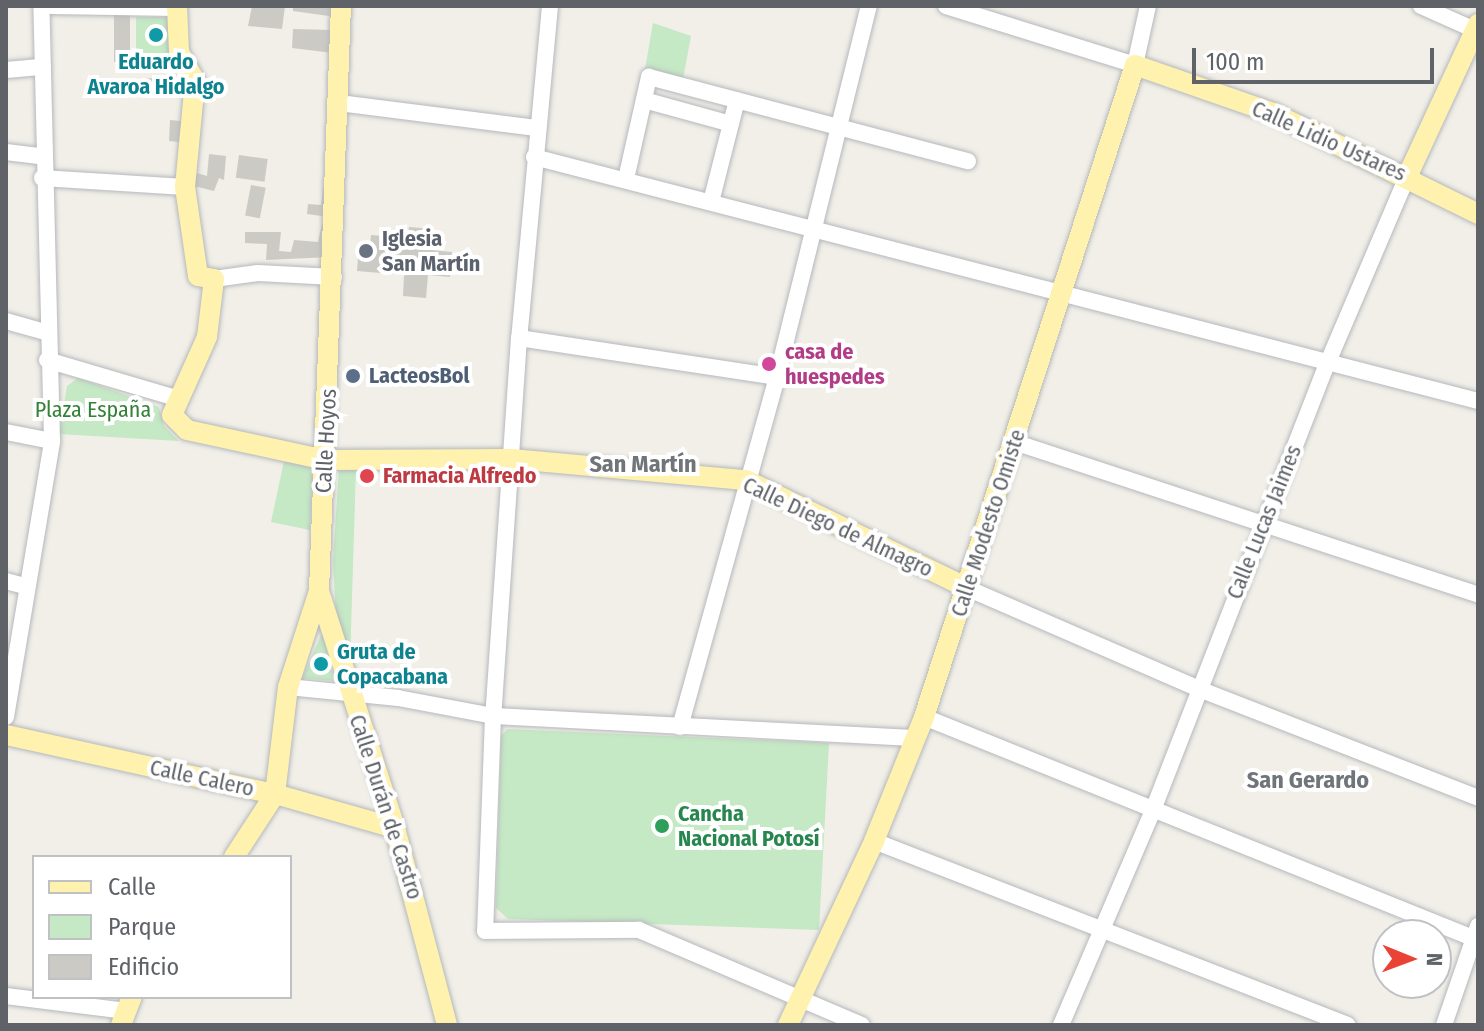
<!DOCTYPE html>
<meta charset="utf-8">
<style>
body{margin:0}
#map{position:relative;width:1484px;height:1031px;overflow:hidden;background:#f1efe8;font-family:"Fira Sans Condensed",sans-serif}
div>[style]{position:absolute}
.green>*{inset:0;background:#c5e8c5;transform-origin:0 0}
.building>*{inset:0;background:#cccac5;transform-origin:0 0}
.roads{filter:drop-shadow(0 0 2px #b5b8bc) drop-shadow(0 0 2px #b5b8bc)}
.minor>*{height:16px;margin:-8px;padding:0 8px;transform-origin:8px;border-radius:8px;background:#fff}
.major>*{height:20px;margin:-10px;padding:0 10px;transform-origin:10px;border-radius:10px;background:#fff2af}
.dots>*{width:22px;height:22px;translate:-50% -50%;box-sizing:border-box;border:4px solid #fff;border-radius:50%}
span{translate:-50% -50%;white-space:nowrap;text-align:center;line-height:1.15;-webkit-text-stroke:8px #fff;paint-order:stroke}
.culture-label{font-size:22px;color:#0d838f;font-weight:700}
.left{translate:0 -50%;text-align:left}
.street-label{font-size:22px;color:#5f6368}
.worship-label{font-size:22px;color:#5b616d;font-weight:700}
.hotel-label{font-size:22px;color:#b23c85;font-weight:700}
.service-label{font-size:22px;color:#4e5e75;font-weight:700}
.park-label{font-size:22px;color:#348238}
.health-label{font-size:22px;color:#be3a42;font-weight:700}
.leisure-label{font-size:22px;color:#27864d;font-weight:700}
.neighbourhood-label{font-size:24px;color:#70757a;font-weight:700}
.frame{position:absolute;inset:0;border:8px solid #5f6368;pointer-events:none}
.legend{position:absolute;left:32px;top:855px;width:260px;height:144px;box-sizing:border-box;background:#fff;border:2px solid #bfc1c3;margin:0;padding:10px 14px;list-style:none;font-size:24px;color:#5f6368}
.legend li{display:flex;align-items:center;gap:16px;height:40px}
.legend b{width:40px;border:2px solid #bfc1c3}
.north{position:absolute;left:1372px;top:919px;width:80px;height:80px;box-sizing:border-box;background:#fff;border:2px solid #bfc1c3;border-radius:50%;rotate:91deg;font-size:22px;font-weight:700;line-height:32px;text-align:center;color:#5f6368}
.north::after{content:'';display:block;margin:auto;width:28px;height:36px;background:#ea4335;clip-path:polygon(50% 0,100% 100%,50% 72%,0 100%)}
.scale{position:absolute;left:1192px;top:48px;width:242px;height:36px;box-sizing:border-box;border:4px solid #5f6368;border-top:0;padding-left:10px;font-size:24px;line-height:28px;white-space:nowrap;color:#5f6368;-webkit-text-stroke:6px #fff;paint-order:stroke}
</style>
<div id="map">
<div class="green">
<i style="left:136px;top:17px;width:34px;height:50px"></i>
<i style="clip-path:polygon(653px 23px,691px 36px,683px 79px,645px 69px)"></i>
<i style="clip-path:polygon(78px 378px,159px 407px,164px 426px,179px 441px,59px 434px,67px 386px)"></i>
<i style="clip-path:polygon(284px 461px,313px 468px,310px 530px,271px 522px)"></i>
<i style="clip-path:polygon(339px 467px,356px 467px,350px 663px,336px 618px,333px 561px)"></i>
<i style="clip-path:polygon(323px 631px,334px 681px,302px 678px)"></i>
<i style="clip-path:polygon(507px 729px,829px 743px,819px 930px,508px 919px,496px 908px,501px 736px)"></i>
</div>
<div class="building">
<i style="clip-path:polygon(252px 6px,285px 6px,282px 29px,248px 26px)"></i>
<i style="clip-path:polygon(293px 6px,335px 6px,336px 17px,293px 11px)"></i>
<i style="left:114px;top:11px;width:16px;height:51px"></i>
<i style="clip-path:polygon(293px 29px,333px 30px,333px 53px,292px 48px)"></i>
<i style="clip-path:polygon(144px 78px,172px 79px,173px 95px,142px 93px)"></i>
<i style="clip-path:polygon(170px 120px,190px 122px,180px 130px,179px 142px,169px 141px)"></i>
<i style="clip-path:polygon(209px 154px,226px 156px,224px 180px,219px 178px,214px 191px,194px 186px,197px 173px,207px 176px)"></i>
<i style="left:239px;top:155px;width:29px;height:23px;rotate:8deg"></i>
<i style="left:251px;top:185px;width:15px;height:31px;rotate:11deg"></i>
<i style="clip-path:polygon(323px 188px,332px 188px,329px 217px,307px 214px,308px 204px,321px 205px)"></i>
<i style="clip-path:polygon(333px 223px,330px 257px,266px 260px,267px 244px,245px 243px,245px 232px,281px 232px,279px 251px,291px 252px,294px 240px,318px 242px,322px 224px)"></i>
<i style="clip-path:polygon(409px 227px,433px 229px,431px 250px,452px 252px,450px 277px,428px 275px,426px 298px,403px 296px,404px 275px,357px 271px,359px 245px,370px 246px,371px 235px,408px 238px)"></i>
</div>
<div class="roads">
<div class="minor">
<i style="left:51px;top:6px;width:126px;rotate:0.9deg"></i>
<i style="left:550px;top:6px;width:333px;rotate:95.3deg"></i>
<i style="left:519px;top:338px;width:379px;rotate:93.9deg"></i>
<i style="left:493px;top:716px;width:215px;rotate:92.1deg"></i>
<i style="left:485px;top:931px;width:154px;rotate:-0.4deg"></i>
<i style="left:639px;top:930px;width:242px;rotate:23.1deg"></i>
<i style="left:946px;top:6px;width:198px;rotate:17.3deg"></i>
<i style="left:1135px;top:65px;width:60px;rotate:-77.6deg"></i>
<i style="left:1421px;top:6px;width:59px;rotate:24deg"></i>
<i style="left:6px;top:70px;width:37px;rotate:-5deg"></i>
<i style="left:644px;top:100px;width:90px;rotate:15.4deg"></i>
<i style="left:339px;top:103px;width:201px;rotate:7.2deg"></i>
<i style="left:6px;top:152px;width:35px;rotate:7deg"></i>
<i style="left:534px;top:157px;width:975px;rotate:14.49deg"></i>
<i style="left:42px;top:178px;width:143px;rotate:3.6deg"></i>
<i style="left:626px;top:179px;width:105px;rotate:-77.3deg"></i>
<i style="left:649px;top:77px;width:330px;rotate:14.8deg"></i>
<i style="left:711px;top:202px;width:105px;rotate:-75.7deg"></i>
<i style="left:214px;top:279px;width:44px;rotate:-7.8deg"></i>
<i style="left:258px;top:273px;width:76px;rotate:3deg"></i>
<i style="left:6px;top:321px;width:41px;rotate:15.8deg"></i>
<i style="left:519px;top:338px;width:261px;rotate:8.6deg"></i>
<i style="left:47px;top:360px;width:134px;rotate:16.4deg"></i>
<i style="left:6px;top:432px;width:47px;rotate:11.1deg"></i>
<i style="left:1014px;top:442px;width:489px;rotate:18.2deg"></i>
<i style="left:6px;top:581px;width:20px;rotate:15deg"></i>
<i style="left:967px;top:588px;width:253px;rotate:23.5deg"></i>
<i style="left:1199px;top:689px;width:300px;rotate:21.3deg"></i>
<i style="left:288px;top:687px;width:111px;rotate:5.7deg"></i>
<i style="left:398px;top:698px;width:97px;rotate:10.7deg"></i>
<i style="left:493px;top:716px;width:422px;rotate:3deg"></i>
<i style="left:6px;top:717px;width:280px;rotate:-80.5deg"></i>
<i style="left:52px;top:441px;width:435px;rotate:-91.4deg"></i>
<i style="left:924px;top:717px;width:597px;rotate:21.93deg"></i>
<i style="left:680px;top:727px;width:363px;rotate:-74.5deg"></i>
<i style="left:777px;top:377px;width:382px;rotate:-76.1deg"></i>
<i style="left:874px;top:841px;width:508px;rotate:21.22deg"></i>
<i style="left:6px;top:996px;width:121px;rotate:7.1deg"></i>
<i style="left:1061px;top:1025px;width:234px;rotate:-66.8deg"></i>
<i style="left:1153px;top:810px;width:481px;rotate:-68.7deg"></i>
<i style="left:1328px;top:362px;width:201px;rotate:-66.9deg"></i>
<i style="left:1444px;top:1025px;width:105px;rotate:-71deg"></i>
</div>
<div class="major">
<i style="left:177px;top:6px;width:46px;rotate:87.5deg"></i>
<i style="left:179px;top:52px;width:33px;rotate:61deg"></i>
<i style="left:195px;top:81px;width:106px;rotate:95.4deg"></i>
<i style="left:185px;top:187px;width:90px;rotate:81.7deg"></i>
<i style="left:198px;top:276px;width:16px;rotate:11deg"></i>
<i style="left:214px;top:279px;width:58px;rotate:96.9deg"></i>
<i style="left:207px;top:337px;width:85px;rotate:114.2deg"></i>
<i style="left:172px;top:415px;width:21px;rotate:45deg"></i>
<i style="left:187px;top:430px;width:142px;rotate:12.2deg"></i>
<i style="left:326px;top:460px;width:187px;rotate:-0.3deg"></i>
<i style="left:513px;top:459px;width:234px;rotate:5.2deg"></i>
<i style="left:746px;top:480px;width:246px;rotate:26deg"></i>
<i style="left:1407px;top:177px;width:169px;rotate:-65.1deg"></i>
<i style="left:319px;top:591px;width:249px;rotate:72.2deg"></i>
<i style="left:395px;top:828px;width:204px;rotate:75.2deg"></i>
<i style="left:6px;top:735px;width:275px;rotate:12.4deg"></i>
<i style="left:275px;top:794px;width:125px;rotate:15.8deg"></i>
<i style="left:234px;top:857px;width:75px;rotate:-56.9deg"></i>
<i style="left:275px;top:794px;width:108px;rotate:-83.1deg"></i>
<i style="left:288px;top:687px;width:101px;rotate:-72.1deg"></i>
<i style="left:319px;top:591px;width:585px;rotate:-87.85deg"></i>
<i style="left:121px;top:1025px;width:30px;rotate:-69deg"></i>
<i style="left:788px;top:1025px;width:203px;rotate:-64.9deg"></i>
<i style="left:874px;top:841px;width:134px;rotate:-68deg"></i>
<i style="left:924px;top:717px;width:685px;rotate:-72.07deg"></i>
<i style="left:1135px;top:65px;width:146px;rotate:19.2deg"></i>
<i style="left:1273px;top:113px;width:229px;rotate:26.2deg"></i>
</div>
</div>
<div class="dots">
<i style="left:156px;top:35px;background:#0f9aa8"></i>
<i style="left:366px;top:251px;background:#6b7280"></i>
<i style="left:769px;top:364px;background:#d1479c"></i>
<i style="left:353px;top:376px;background:#5c6f8a"></i>
<i style="left:367px;top:476px;background:#e0444e"></i>
<i style="left:321px;top:664px;background:#0f9aa8"></i>
<i style="left:662px;top:826px;background:#2e9e5b"></i>
</div>
<div class="culture-label">
<span style="left:156px;top:74px">Eduardo<br>Avaroa Hidalgo</span>
<span class="left" style="left:337px;top:664px">Gruta de<br>Copacabana</span>
</div>
<div class="street-label">
<span style="left:1329px;top:141px;rotate:24deg">Calle Lidio Ustares</span>
<span style="left:326px;top:441px;rotate:-87deg">Calle Hoyos</span>
<span style="left:1264px;top:522px;rotate:-68deg">Calle Lucas Jaimes</span>
<span style="left:988px;top:523px;rotate:-72deg">Calle Modesto Omiste</span>
<span style="left:838px;top:527px;rotate:25deg">Calle Diego de Almagro</span>
<span style="left:202px;top:778px;rotate:12deg">Calle Calero</span>
<span style="left:386px;top:807px;rotate:72deg">Calle Durán de Castro</span>
</div>
<div class="worship-label">
<span class="left" style="left:382px;top:251px">Iglesia<br>San Martín</span>
</div>
<div class="hotel-label">
<span class="left" style="left:785px;top:364px">casa de<br>huespedes</span>
</div>
<div class="service-label">
<span class="left" style="left:369px;top:376px">LacteosBol</span>
</div>
<div class="park-label">
<span style="left:93px;top:410px">Plaza España</span>
</div>
<div class="health-label">
<span class="left" style="left:383px;top:476px">Farmacia Alfredo</span>
</div>
<div class="leisure-label">
<span class="left" style="left:678px;top:826px">Cancha<br>Nacional Potosí</span>
</div>
<div class="neighbourhood-label">
<span style="left:643px;top:465px">San Martín</span>
<span style="left:1308px;top:781px">San Gerardo</span>
</div>
<div class="frame"></div>
<ul class="legend">
<li><b style="height:10px;background:#fff2af"></b>Calle</li>
<li><b style="height:22px;background:#c5e8c5"></b>Parque</li>
<li><b style="height:22px;background:#cccac5"></b>Edificio</li>
</ul>
<div class="north">N</div>
<div class="scale">100 m</div>
</div>
